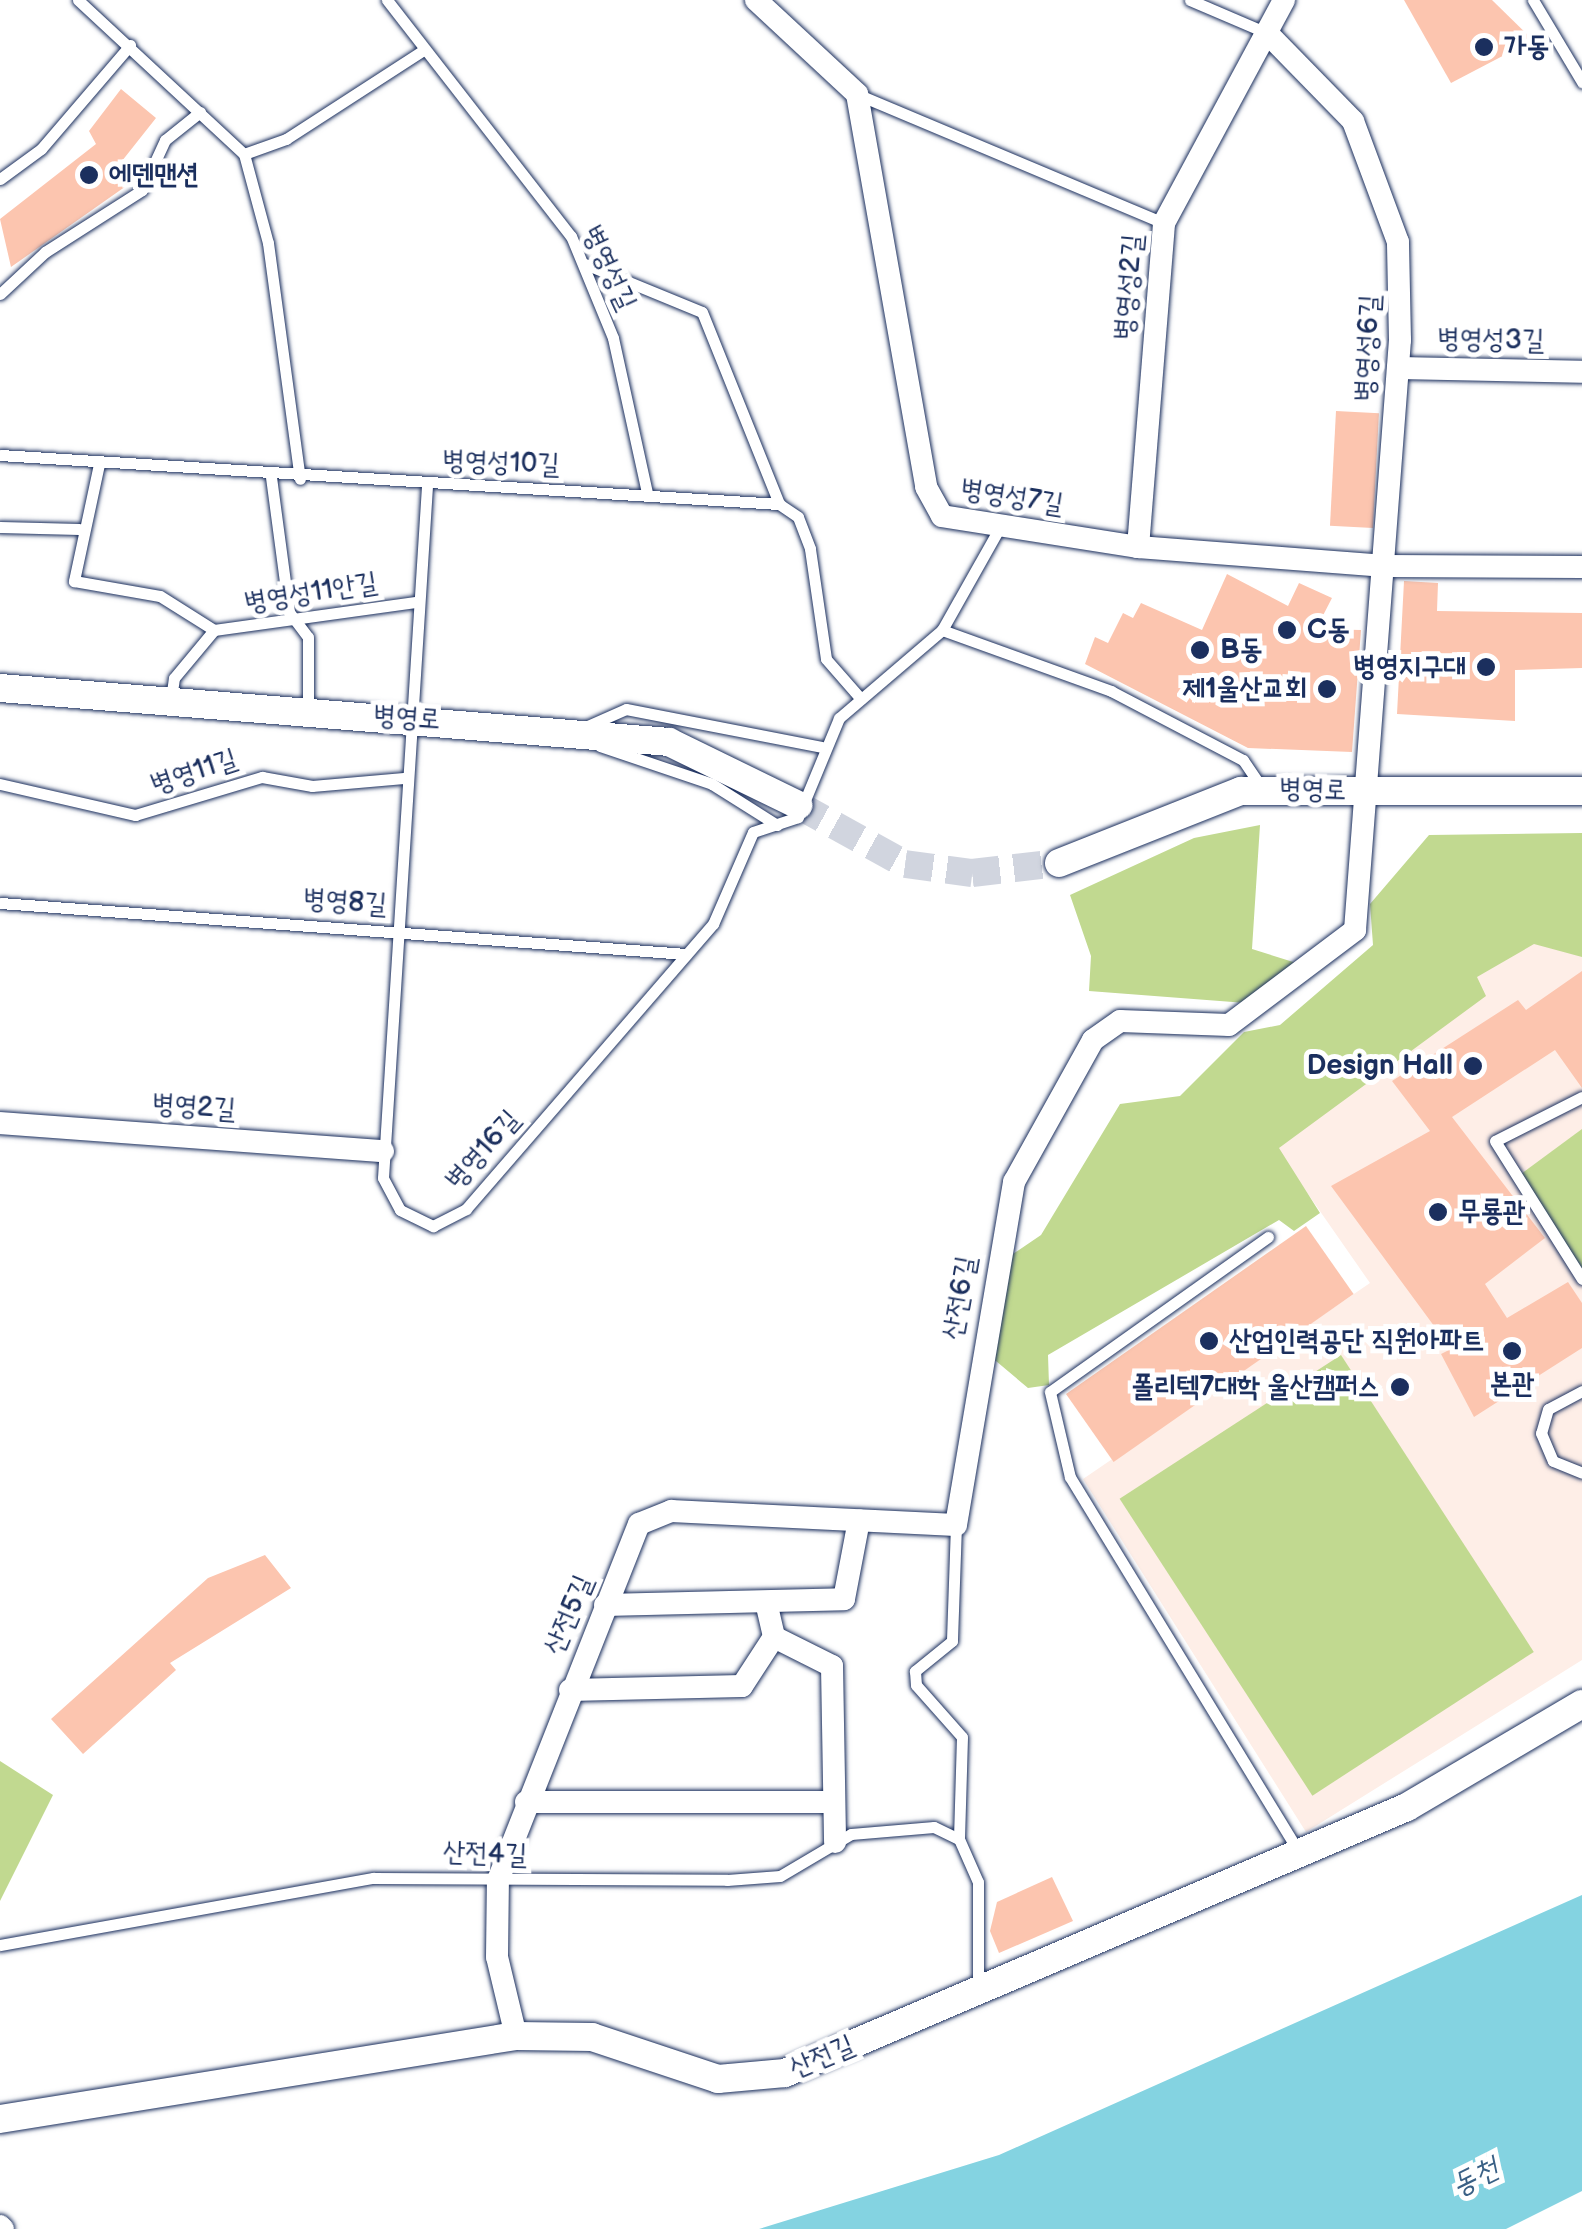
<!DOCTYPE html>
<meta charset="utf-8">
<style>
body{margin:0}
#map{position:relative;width:1582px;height:2229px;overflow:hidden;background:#fff;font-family:"Balsamiq Sans","Poor Story",sans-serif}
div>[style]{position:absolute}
.built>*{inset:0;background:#feeee7}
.green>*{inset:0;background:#c1d990;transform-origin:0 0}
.water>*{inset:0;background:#84d3e1}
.building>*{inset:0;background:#fcc5af;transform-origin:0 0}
.tertiary-tunnel>*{height:28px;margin-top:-14px;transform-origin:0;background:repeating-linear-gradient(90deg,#d1d5df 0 28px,transparent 0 42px)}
.roads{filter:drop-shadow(0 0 2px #1b2f5e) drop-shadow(0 0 2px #1b2f5e)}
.service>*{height:11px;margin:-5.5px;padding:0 5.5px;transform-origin:5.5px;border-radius:5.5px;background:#fff}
.minor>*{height:22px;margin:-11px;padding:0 11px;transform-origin:11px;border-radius:11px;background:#fff}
.tertiary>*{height:28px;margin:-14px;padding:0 14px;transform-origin:14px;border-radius:14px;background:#fff}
.dots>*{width:28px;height:28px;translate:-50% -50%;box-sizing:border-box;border:5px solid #fff;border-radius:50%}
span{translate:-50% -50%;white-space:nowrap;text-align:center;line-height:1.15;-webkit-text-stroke:10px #fff;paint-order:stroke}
.poi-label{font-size:28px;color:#1b2f5e;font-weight:700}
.left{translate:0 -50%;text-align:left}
.right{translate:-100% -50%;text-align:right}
.street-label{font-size:28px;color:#1b2f5e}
.water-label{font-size:30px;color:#3a6085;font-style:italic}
</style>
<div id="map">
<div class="built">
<i style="clip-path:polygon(1582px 854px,1582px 1660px,1306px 1832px,1083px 1479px,1370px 1283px,1276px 1148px,1475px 977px)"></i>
</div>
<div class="green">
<i style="clip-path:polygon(1260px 825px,1252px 949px,1306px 966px,1259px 1004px,1089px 991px,1091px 956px,1070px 895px,1194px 838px)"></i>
<i style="clip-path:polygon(1582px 833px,1582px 957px,1534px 944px,1477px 977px,1486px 996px,1279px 1148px,1320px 1213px,1294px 1231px,1279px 1220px,1048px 1355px,1049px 1385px,1028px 1388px,990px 1356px,1010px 1256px,1041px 1235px,1120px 1104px,1180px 1096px,1244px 1032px,1280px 1025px,1373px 945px,1370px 904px,1429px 835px)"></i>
<i style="clip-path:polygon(1582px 1129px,1582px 1270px,1521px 1174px)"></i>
<i style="left:1341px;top:1355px;width:354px;height:264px;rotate:57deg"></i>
<i style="clip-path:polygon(0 1761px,53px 1795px,0 1901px)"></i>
</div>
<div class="water">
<i style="clip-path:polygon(1582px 1895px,1582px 2191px,1506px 2229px,759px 2229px,999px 2155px)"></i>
</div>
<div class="building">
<i style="clip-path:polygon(1404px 0,1492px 0,1533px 40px,1451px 83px)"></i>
<i style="clip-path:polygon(121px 89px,156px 118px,118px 166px,129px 184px,11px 267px,0 219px,96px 144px,89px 131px)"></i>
<i style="left:1336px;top:411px;width:43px;height:115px;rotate:3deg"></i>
<i style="clip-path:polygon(1227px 574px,1288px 606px,1299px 583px,1332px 598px,1316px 629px,1361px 630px,1352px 752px,1248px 748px,1085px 664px,1095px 637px,1108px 643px,1123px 613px,1133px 618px,1141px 603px,1202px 630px)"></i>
<i style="clip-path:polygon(1404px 581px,1438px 583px,1437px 611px,1582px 613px,1582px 668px,1515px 670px,1515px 721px,1397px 714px)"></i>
<i style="clip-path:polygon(1582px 971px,1582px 1088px,1555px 1050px,1452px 1117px,1545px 1238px,1485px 1284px,1507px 1318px,1568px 1282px,1582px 1303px,1582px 1348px,1474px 1417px,1441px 1354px,1451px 1349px,1331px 1186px,1430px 1131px,1392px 1081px,1518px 1000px,1526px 1010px)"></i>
<i style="left:1306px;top:1226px;width:83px;height:293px;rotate:55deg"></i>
<i style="clip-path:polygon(265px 1555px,291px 1588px,170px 1663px,176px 1670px,83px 1754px,51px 1719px,208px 1578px)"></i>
<i style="clip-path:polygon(1052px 1877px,1073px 1921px,999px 1953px,990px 1931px,997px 1902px)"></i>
</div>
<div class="tertiary-tunnel">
<i style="left:798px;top:805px;width:122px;rotate:28.9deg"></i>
<i style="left:905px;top:864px;width:68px;rotate:7.7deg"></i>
<i style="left:972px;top:873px;width:88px;rotate:-6.6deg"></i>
</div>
<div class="roads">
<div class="service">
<i style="left:78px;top:0;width:226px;rotate:42.9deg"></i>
<i style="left:244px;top:154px;width:45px;rotate:-19.7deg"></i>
<i style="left:286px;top:139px;width:162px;rotate:-32.9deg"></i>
<i style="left:387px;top:0;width:299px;rotate:52.1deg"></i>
<i style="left:571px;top:236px;width:110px;rotate:67.6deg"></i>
<i style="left:613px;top:338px;width:158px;rotate:77.6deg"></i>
<i style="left:1190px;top:0;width:84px;rotate:23.2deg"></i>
<i style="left:1533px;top:0;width:96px;rotate:59.1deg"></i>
<i style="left:859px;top:95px;width:331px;rotate:22.8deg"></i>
<i style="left:244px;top:154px;width:92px;rotate:74.9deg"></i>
<i style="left:268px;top:243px;width:238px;rotate:82.3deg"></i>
<i style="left:0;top:179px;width:51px;rotate:-36.2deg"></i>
<i style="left:41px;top:149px;width:137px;rotate:-49.4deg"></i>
<i style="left:585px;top:264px;width:126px;rotate:22.3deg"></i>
<i style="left:702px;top:312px;width:207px;rotate:68.1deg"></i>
<i style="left:0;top:294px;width:62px;rotate:-43deg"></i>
<i style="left:45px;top:252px;width:115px;rotate:-32.6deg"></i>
<i style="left:142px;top:190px;width:55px;rotate:-65.3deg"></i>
<i style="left:165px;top:140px;width:45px;rotate:-38.7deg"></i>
<i style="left:0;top:455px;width:781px;rotate:3.6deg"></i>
<i style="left:779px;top:504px;width:23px;rotate:34deg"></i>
<i style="left:798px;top:517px;width:34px;rotate:69deg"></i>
<i style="left:810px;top:549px;width:111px;rotate:81.7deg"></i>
<i style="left:826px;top:659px;width:53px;rotate:48.8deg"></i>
<i style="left:99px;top:464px;width:120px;rotate:102.1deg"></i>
<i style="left:74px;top:581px;width:87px;rotate:9.9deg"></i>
<i style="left:160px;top:596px;width:64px;rotate:32.2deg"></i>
<i style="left:271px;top:477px;width:136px;rotate:82.4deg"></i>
<i style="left:289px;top:612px;width:31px;rotate:53deg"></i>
<i style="left:308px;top:637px;width:73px;rotate:90deg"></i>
<i style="left:427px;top:486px;width:693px;rotate:93.64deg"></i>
<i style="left:383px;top:1178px;width:36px;rotate:62deg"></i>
<i style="left:400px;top:1210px;width:37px;rotate:26deg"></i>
<i style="left:433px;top:1226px;width:37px;rotate:-27deg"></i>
<i style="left:466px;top:1209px;width:377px;rotate:-49.1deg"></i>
<i style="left:713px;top:924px;width:100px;rotate:-66.5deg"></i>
<i style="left:753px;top:832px;width:47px;rotate:-18.4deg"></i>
<i style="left:798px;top:817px;width:107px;rotate:-67.5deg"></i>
<i style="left:839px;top:718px;width:135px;rotate:-40.5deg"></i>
<i style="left:942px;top:630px;width:118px;rotate:-60.6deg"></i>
<i style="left:0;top:527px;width:79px;rotate:1.5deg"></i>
<i style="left:942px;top:630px;width:180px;rotate:19.8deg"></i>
<i style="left:1111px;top:691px;width:149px;rotate:27.6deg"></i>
<i style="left:1243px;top:760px;width:34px;rotate:56deg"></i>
<i style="left:171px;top:699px;width:21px;rotate:-82deg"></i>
<i style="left:174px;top:678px;width:62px;rotate:-50.2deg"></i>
<i style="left:214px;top:630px;width:205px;rotate:-7.9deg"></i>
<i style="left:583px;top:728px;width:47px;rotate:-23.8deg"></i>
<i style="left:626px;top:709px;width:199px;rotate:11deg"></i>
<i style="left:600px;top:746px;width:118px;rotate:18.7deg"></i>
<i style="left:712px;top:784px;width:77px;rotate:32.2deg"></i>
<i style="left:0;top:784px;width:139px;rotate:12.9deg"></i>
<i style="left:135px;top:815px;width:133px;rotate:-16.7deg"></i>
<i style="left:262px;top:777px;width:51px;rotate:10.2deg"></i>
<i style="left:312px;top:786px;width:92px;rotate:-5deg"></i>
<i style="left:0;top:903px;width:688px;rotate:4.25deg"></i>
<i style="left:1582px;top:1097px;width:97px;rotate:153.2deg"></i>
<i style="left:1495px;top:1141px;width:163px;rotate:57.8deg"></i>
<i style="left:1268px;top:1237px;width:267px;rotate:144.6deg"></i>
<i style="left:1050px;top:1392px;width:87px;rotate:76.8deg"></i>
<i style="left:1070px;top:1477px;width:436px;rotate:58.6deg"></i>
<i style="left:1582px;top:1391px;width:38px;rotate:152deg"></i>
<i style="left:1548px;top:1409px;width:25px;rotate:106deg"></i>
<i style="left:1541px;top:1433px;width:30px;rotate:67deg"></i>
<i style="left:1553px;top:1461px;width:31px;rotate:22deg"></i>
<i style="left:956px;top:1525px;width:116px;rotate:92deg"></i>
<i style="left:952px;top:1641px;width:48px;rotate:141deg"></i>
<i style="left:915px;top:1671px;width:14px;rotate:86deg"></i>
<i style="left:916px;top:1685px;width:69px;rotate:48.5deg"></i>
<i style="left:962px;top:1737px;width:102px;rotate:91.7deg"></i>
<i style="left:959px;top:1839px;width:47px;rotate:66.2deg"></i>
<i style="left:978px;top:1882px;width:103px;rotate:90deg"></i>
<i style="left:0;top:1945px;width:379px;rotate:-10.2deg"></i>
<i style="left:373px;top:1878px;width:354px;rotate:0.3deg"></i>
<i style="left:727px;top:1880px;width:53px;rotate:-4.3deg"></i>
<i style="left:780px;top:1876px;width:82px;rotate:-30.6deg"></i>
<i style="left:851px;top:1834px;width:83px;rotate:-4.8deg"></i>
<i style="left:934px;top:1827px;width:28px;rotate:26deg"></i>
</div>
<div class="minor">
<i style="left:756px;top:0;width:138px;rotate:42.9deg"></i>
<i style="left:857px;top:94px;width:399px;rotate:80deg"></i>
<i style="left:926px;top:487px;width:33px;rotate:61deg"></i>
<i style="left:942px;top:516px;width:198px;rotate:9deg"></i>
<i style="left:1138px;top:547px;width:248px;rotate:4.4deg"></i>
<i style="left:1385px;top:566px;width:197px;rotate:0.3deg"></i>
<i style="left:1398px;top:368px;width:184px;rotate:1.2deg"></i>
<i style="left:1138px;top:547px;width:325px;rotate:-85.4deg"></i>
<i style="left:1164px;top:223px;width:253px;rotate:-61.7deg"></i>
<i style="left:0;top:1123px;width:384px;rotate:4.2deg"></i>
<i style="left:766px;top:1602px;width:36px;rotate:77deg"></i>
<i style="left:774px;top:1637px;width:65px;rotate:26.6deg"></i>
<i style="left:832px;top:1666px;width:176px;rotate:89deg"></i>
<i style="left:605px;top:1605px;width:239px;rotate:-1.4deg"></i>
<i style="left:844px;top:1599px;width:80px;rotate:-79.2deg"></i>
<i style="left:570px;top:1690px;width:172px;rotate:-1.3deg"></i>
<i style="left:742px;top:1686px;width:59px;rotate:-56.9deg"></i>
<i style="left:526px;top:1802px;width:308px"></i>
<i style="left:516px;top:2036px;width:81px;rotate:-103.5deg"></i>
<i style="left:497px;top:1957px;width:77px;rotate:-89.3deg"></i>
<i style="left:498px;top:1880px;width:383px;rotate:-68.4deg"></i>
<i style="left:639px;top:1524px;width:35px;rotate:-22deg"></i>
<i style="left:671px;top:1511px;width:285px;rotate:2.8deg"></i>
<i style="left:956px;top:1525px;width:348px;rotate:-80.4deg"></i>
<i style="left:1014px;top:1182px;width:162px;rotate:-60.9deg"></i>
<i style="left:1093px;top:1040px;width:33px;rotate:-35deg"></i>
<i style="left:1120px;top:1021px;width:109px;rotate:2.1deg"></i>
<i style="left:1229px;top:1025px;width:158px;rotate:-37deg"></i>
<i style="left:1355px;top:930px;width:592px;rotate:-85.64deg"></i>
<i style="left:1400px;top:340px;width:98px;rotate:-91.2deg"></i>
<i style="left:1398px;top:242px;width:129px;rotate:-110.4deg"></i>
<i style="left:1353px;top:121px;width:123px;rotate:-134.3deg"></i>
<i style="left:0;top:2226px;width:4px;rotate:45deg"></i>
</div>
<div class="tertiary">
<i style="left:0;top:688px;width:671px;rotate:4.61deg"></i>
<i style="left:669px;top:742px;width:144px;rotate:26deg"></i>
<i style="left:1059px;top:863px;width:196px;rotate:-21.6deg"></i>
<i style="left:1241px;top:791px;width:341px"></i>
<i style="left:0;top:2119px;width:523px;rotate:-9.14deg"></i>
<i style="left:516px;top:2036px;width:76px;rotate:0.8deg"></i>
<i style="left:592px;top:2037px;width:133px;rotate:18.4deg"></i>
<i style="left:718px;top:2079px;width:67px;rotate:-5.1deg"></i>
<i style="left:785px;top:2073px;width:676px;rotate:-23.15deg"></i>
<i style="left:1407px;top:1807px;width:203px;rotate:-30.5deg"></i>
</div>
</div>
<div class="dots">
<i style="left:1484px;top:47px;background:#1b2f5e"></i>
<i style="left:89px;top:175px;background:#1b2f5e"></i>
<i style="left:1287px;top:630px;background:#1b2f5e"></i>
<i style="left:1200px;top:650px;background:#1b2f5e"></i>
<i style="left:1486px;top:667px;background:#1b2f5e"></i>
<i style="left:1327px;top:689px;background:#1b2f5e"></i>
<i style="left:1473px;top:1066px;background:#1b2f5e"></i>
<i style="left:1438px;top:1212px;background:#1b2f5e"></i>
<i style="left:1209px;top:1341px;background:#1b2f5e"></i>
<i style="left:1512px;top:1351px;background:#1b2f5e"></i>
<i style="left:1400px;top:1387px;background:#1b2f5e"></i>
</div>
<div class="poi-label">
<span class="left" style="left:1504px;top:47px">가동</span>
<span class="left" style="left:109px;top:175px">에덴맨션</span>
<span class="left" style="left:1307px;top:630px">C동</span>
<span class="left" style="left:1220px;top:650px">B동</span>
<span class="right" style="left:1466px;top:667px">병영지구대</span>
<span class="right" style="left:1307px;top:689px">제1울산교회</span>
<span class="right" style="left:1453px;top:1066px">Design Hall</span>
<span class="left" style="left:1458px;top:1212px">무룡관</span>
<span class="left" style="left:1229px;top:1341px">산업인력공단 직원아파트</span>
<span style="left:1512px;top:1384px">본관</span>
<span class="right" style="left:1380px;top:1387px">폴리텍7대학 울산캠퍼스</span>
</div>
<div class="street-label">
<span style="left:609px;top:268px;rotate:65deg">병영성길</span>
<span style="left:1129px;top:287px;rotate:-85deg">병영성2길</span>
<span style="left:1491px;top:340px;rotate:1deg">병영성3길</span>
<span style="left:1368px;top:348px;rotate:-87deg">병영성6길</span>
<span style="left:501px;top:463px;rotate:2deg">병영성10길</span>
<span style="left:1012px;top:497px;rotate:9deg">병영성7길</span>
<span style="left:311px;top:593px;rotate:-9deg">병영성11안길</span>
<span style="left:407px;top:718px;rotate:4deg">병영로</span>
<span style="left:194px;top:772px;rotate:-18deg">병영11길</span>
<span style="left:1313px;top:790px;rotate:2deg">병영로</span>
<span style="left:345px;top:902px;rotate:4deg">병영8길</span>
<span style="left:194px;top:1107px;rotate:4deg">병영2길</span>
<span style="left:483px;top:1150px;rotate:-48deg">병영16길</span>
<span style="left:960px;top:1298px;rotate:-80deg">산전6길</span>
<span style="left:569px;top:1615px;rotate:-67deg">산전5길</span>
<span style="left:485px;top:1854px;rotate:2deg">산전4길</span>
<span style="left:822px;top:2057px;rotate:-23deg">산전길</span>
</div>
<div class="water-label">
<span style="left:1475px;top:2177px;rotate:-26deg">동천</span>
</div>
</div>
